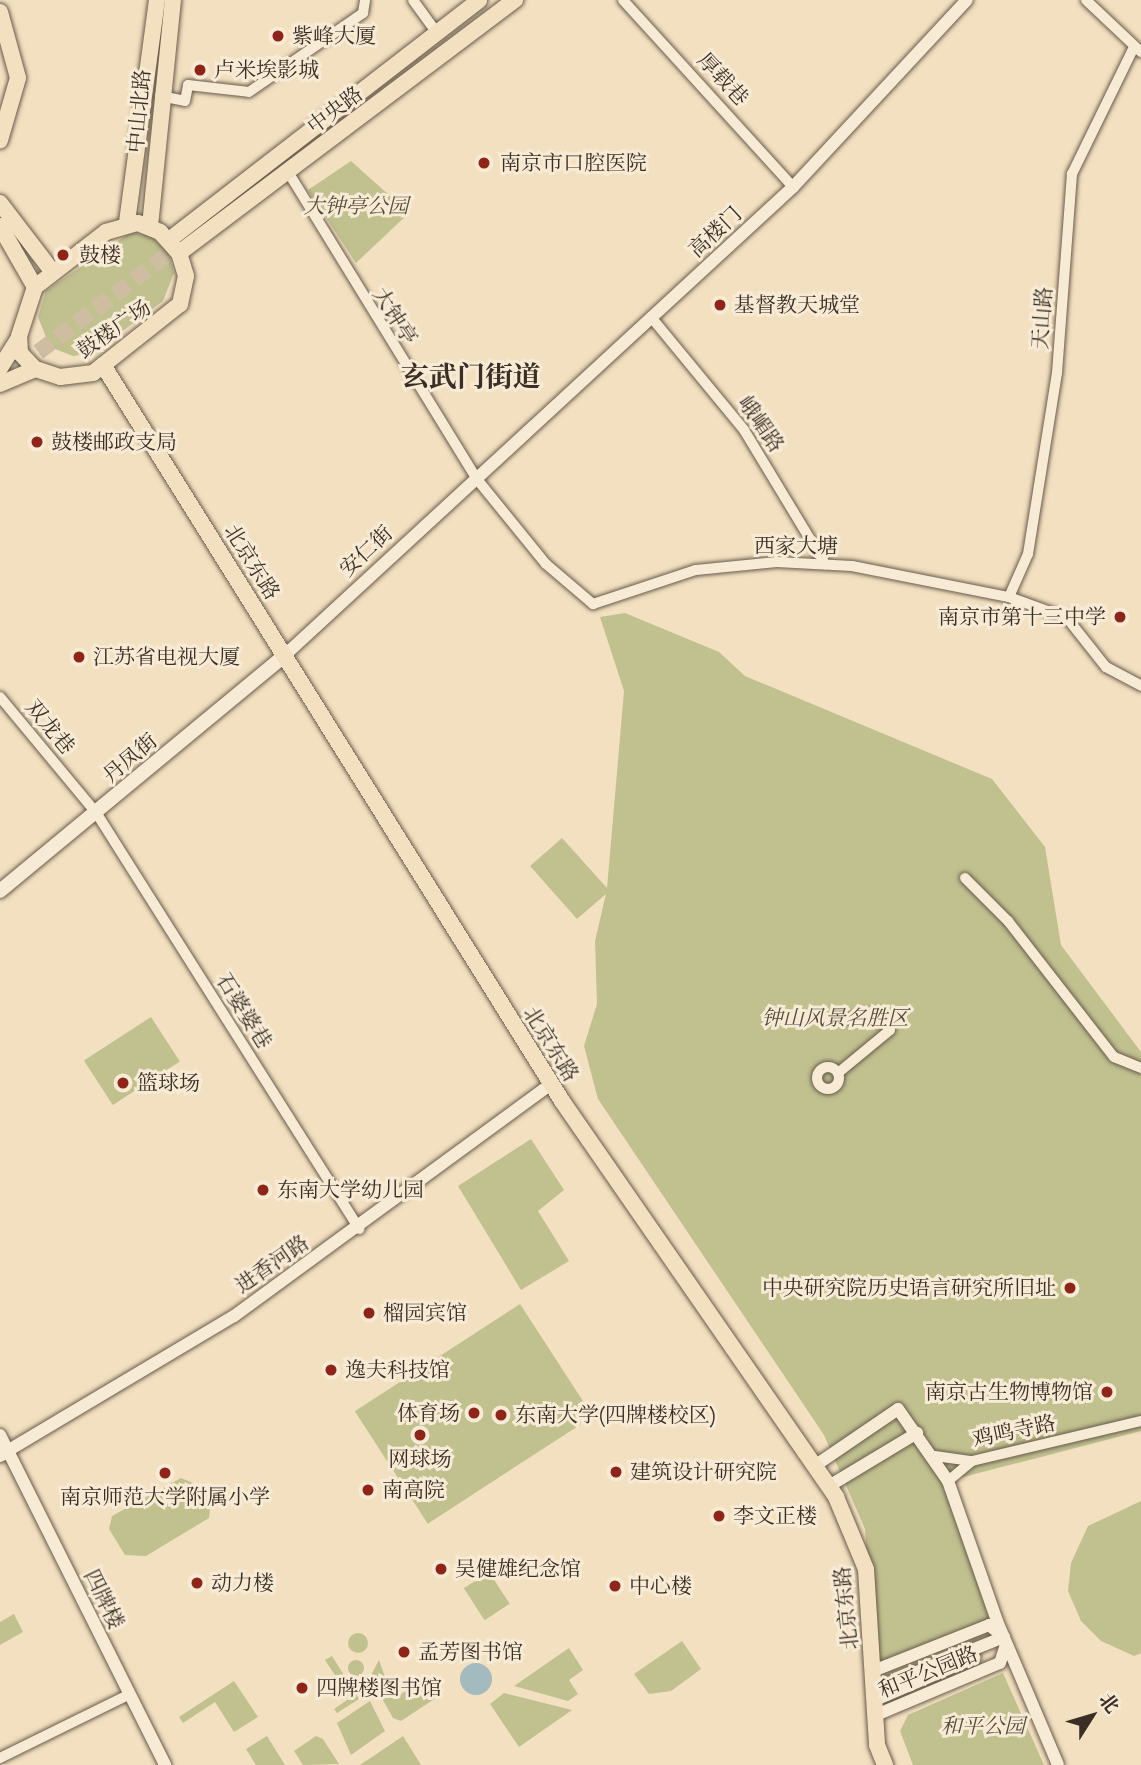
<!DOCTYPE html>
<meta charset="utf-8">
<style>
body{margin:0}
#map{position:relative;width:1141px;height:1765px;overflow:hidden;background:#f3e0c0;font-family:"IM FELL Great Primer","Noto Serif SC",serif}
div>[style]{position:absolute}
.green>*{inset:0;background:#c0c18f;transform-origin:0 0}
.round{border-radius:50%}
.water>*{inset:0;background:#a3babe}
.primary-tunnel>*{height:16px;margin-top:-8px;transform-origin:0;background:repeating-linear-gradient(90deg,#cebda1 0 16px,transparent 0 24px)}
.roads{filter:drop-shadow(0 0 2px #695b4c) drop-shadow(0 0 2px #695b4c)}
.minor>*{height:10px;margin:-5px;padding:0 5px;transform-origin:5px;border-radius:5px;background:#f7ebd6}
.minor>.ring{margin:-5px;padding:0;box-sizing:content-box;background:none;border:10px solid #f7ebd6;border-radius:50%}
.tertiary>*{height:12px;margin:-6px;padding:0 6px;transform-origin:6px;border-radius:6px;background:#f7ebd6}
.secondary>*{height:14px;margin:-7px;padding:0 7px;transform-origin:7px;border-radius:7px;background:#f7ebd6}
.primary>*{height:16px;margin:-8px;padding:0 8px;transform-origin:8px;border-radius:8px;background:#f3e0c0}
.dots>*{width:19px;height:19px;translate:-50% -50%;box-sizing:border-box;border:4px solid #f7ebd6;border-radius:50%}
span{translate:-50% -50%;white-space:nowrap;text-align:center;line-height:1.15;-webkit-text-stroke:6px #f7ebd6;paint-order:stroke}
.poi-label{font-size:21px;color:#3b2f25}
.left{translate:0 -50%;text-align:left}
.right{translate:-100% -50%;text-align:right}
.street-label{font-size:21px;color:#3b2f25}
.park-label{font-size:21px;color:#564c3a;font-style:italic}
.district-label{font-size:28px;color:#3b2f25;font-weight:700}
.north{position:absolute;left:1057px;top:1681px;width:70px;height:70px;-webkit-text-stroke:5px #f7ebd6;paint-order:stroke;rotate:53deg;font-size:19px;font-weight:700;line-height:28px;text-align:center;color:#3b2f25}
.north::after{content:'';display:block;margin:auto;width:24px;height:32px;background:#3b2f25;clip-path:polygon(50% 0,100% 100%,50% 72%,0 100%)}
</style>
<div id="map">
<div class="green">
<i style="clip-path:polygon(351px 161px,409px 213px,356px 263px,308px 190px)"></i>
<i style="clip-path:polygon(131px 232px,150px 236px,168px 251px,174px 273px,163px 301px,93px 353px,73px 356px,50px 347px,38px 317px,46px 291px)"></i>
<i style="clip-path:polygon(625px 613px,719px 652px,745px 676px,992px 779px,1045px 847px,1061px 945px,1141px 1052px,1141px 1431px,948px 1481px,1004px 1637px,875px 1700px,865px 1529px,824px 1435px,598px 1099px,584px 1046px,597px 1004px,595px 941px,606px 894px,577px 919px,530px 866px,562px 838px,607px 888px,624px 691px,600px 617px)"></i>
<i style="left:151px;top:1017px;width:53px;height:80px;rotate:57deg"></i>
<i style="clip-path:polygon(531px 1139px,564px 1190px,538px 1211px,569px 1261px,521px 1290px,458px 1186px)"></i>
<i style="left:520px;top:1304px;width:134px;height:197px;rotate:57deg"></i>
<i style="clip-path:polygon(181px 1478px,203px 1487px,211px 1499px,209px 1518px,146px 1556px,125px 1555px,109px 1529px,112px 1516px)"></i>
<i style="clip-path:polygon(1141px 1501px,1141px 1653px,1134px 1656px,1101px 1641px,1081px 1621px,1068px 1591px,1071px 1563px,1088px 1526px)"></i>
<i style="left:489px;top:1572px;width:38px;height:30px;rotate:57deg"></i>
<i style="clip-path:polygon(14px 1614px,23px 1632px,0 1645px,0 1622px)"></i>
<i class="round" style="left:348px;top:1633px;width:20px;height:20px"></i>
<i style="clip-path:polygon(682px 1641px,701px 1669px,671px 1691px,649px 1694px,634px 1674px)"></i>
<i style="clip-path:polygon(569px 1648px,583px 1670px,569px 1680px,578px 1694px,568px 1701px,514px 1686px)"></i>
<i style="clip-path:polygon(332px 1656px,359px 1699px,337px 1713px,334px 1709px,350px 1698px,325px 1660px)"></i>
<i class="round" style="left:348px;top:1660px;width:16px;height:16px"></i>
<i style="clip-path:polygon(379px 1660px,393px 1699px,430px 1676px,439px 1696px,401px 1721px,393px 1718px,370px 1677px)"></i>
<i style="clip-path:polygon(1003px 1673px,1044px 1765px,913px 1765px,900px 1731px,908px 1715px)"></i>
<i style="clip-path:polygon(234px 1681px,258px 1717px,234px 1732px,215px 1702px,183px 1723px,179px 1717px)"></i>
<i style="clip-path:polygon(504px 1693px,572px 1710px,519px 1747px,490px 1704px)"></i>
<i style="clip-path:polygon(370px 1701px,385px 1731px,351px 1755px,337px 1723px)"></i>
<i style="clip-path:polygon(267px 1736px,285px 1765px,256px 1765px,246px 1749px)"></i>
<i style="clip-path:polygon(316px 1736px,323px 1739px,339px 1764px,303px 1765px,294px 1751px)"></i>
<i style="clip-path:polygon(403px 1736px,421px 1765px,360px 1765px,369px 1759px)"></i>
</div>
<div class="water">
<i class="round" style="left:460px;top:1663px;width:32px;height:32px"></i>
</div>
<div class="primary-tunnel">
<i style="left:0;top:381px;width:232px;rotate:-37.1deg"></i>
</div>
<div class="roads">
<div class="minor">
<i style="left:413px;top:0;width:41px;rotate:54deg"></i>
<i style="left:623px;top:0;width:253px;rotate:47.7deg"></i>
<i style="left:1086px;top:0;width:76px;rotate:43.4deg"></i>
<i style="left:160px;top:96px;width:25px;rotate:11deg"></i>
<i style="left:185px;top:101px;width:16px;rotate:-79deg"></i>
<i style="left:188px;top:85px;width:61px;rotate:6.5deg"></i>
<i style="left:249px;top:92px;width:139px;rotate:-34.7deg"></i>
<i style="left:363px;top:13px;width:13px;rotate:-81deg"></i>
<i style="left:288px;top:172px;width:359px;rotate:58.4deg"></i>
<i style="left:476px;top:478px;width:111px;rotate:50.9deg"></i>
<i style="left:546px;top:564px;width:62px;rotate:40.4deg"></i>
<i style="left:593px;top:604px;width:108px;rotate:-18.3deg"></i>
<i style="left:696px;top:570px;width:81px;rotate:-5.6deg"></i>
<i style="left:777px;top:562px;width:75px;rotate:3.1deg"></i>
<i style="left:852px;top:566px;width:160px;rotate:11.2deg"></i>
<i style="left:1009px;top:597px;width:62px;rotate:19.9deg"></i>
<i style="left:1067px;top:618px;width:63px;rotate:51.5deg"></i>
<i style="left:1106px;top:667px;width:40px;rotate:28deg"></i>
<i style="left:651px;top:317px;width:146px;rotate:50.5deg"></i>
<i style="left:744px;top:430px;width:157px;rotate:58.8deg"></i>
<i style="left:1009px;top:597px;width:47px;rotate:-66.2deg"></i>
<i style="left:1028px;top:554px;width:183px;rotate:-80.9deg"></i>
<i style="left:1057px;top:373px;width:200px;rotate:-85.7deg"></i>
<i style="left:1072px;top:174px;width:139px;rotate:-64deg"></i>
<i style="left:0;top:697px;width:152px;rotate:50.3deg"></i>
<i style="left:97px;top:814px;width:491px;rotate:57.7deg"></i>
<i style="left:965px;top:878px;width:61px;rotate:45deg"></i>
<i style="left:1008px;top:921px;width:172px;rotate:52.1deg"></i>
<i style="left:1114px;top:1057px;width:29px;rotate:22deg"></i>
<i class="ring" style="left:817px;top:1067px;width:12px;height:12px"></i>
<i style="left:838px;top:1073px;width:67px;rotate:-39.6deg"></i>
<i style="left:890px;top:1030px;width:21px;rotate:-129deg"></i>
<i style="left:877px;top:1014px;width:28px;rotate:170deg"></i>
<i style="left:935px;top:1456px;width:37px;rotate:8deg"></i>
<i style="left:972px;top:1461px;width:174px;rotate:-13.3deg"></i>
<i style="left:948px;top:1481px;width:31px;rotate:-40deg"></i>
<i style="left:0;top:1758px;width:145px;rotate:-26.2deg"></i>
</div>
<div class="tertiary">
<i style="left:285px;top:655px;width:691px;rotate:-42.65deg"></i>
<i style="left:793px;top:187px;width:255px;rotate:-47.1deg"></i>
<i style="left:0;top:1435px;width:369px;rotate:63.4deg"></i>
<i style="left:9px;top:1450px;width:262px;rotate:-30.8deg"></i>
<i style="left:234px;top:1316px;width:393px;rotate:-36.2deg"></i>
<i style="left:816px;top:1465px;width:99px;rotate:-34.3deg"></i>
<i style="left:898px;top:1409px;width:88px;rotate:55.2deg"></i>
<i style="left:948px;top:1481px;width:148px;rotate:70.7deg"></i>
<i style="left:997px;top:1621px;width:156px;rotate:67deg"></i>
<i style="left:829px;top:1486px;width:103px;rotate:-31.1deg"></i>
<i style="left:873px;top:1671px;width:125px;rotate:-21.6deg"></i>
<i style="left:989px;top:1625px;width:19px;rotate:39deg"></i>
<i style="left:1004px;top:1637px;width:140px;rotate:158.2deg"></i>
<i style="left:875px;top:1700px;width:108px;rotate:-23deg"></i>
<i style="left:876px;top:1715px;width:134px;rotate:-22.8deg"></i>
<i style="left:1000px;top:1663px;width:20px;rotate:-72deg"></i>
</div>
<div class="secondary">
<i style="left:0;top:891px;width:370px;rotate:-39.6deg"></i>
<i style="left:0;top:1455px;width:10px;rotate:-29deg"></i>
</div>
<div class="primary">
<i style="left:0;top:12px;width:68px;rotate:74.7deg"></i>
<i style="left:18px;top:78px;width:65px;rotate:106.2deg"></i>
<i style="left:0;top:203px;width:86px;rotate:52.6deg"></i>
<i style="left:127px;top:222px;width:224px;rotate:-82.3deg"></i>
<i style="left:138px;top:223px;width:24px;rotate:22deg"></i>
<i style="left:160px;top:232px;width:28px;rotate:48deg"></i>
<i style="left:179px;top:253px;width:24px;rotate:73deg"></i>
<i style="left:186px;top:276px;width:29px;rotate:102deg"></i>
<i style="left:180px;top:304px;width:111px;rotate:141.6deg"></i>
<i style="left:93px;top:373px;width:33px;rotate:173deg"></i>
<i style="left:60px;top:377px;width:26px;rotate:-162deg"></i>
<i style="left:35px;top:369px;width:22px;rotate:-133deg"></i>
<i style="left:20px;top:353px;width:17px;rotate:-93deg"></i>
<i style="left:19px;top:336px;width:52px;rotate:-71.9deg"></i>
<i style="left:35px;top:287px;width:90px;rotate:-37.8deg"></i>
<i style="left:106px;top:232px;width:33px;rotate:-16deg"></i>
<i style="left:0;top:226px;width:70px;rotate:60.2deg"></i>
<i style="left:150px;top:226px;width:227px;rotate:-84.2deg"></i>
<i style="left:169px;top:240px;width:392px;rotate:-37.7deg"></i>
<i style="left:179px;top:253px;width:421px;rotate:-37deg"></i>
<i style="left:103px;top:365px;width:867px;rotate:58.05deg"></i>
<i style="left:562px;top:1101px;width:482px;rotate:55.3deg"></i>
<i style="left:836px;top:1497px;width:78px;rotate:67.4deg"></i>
<i style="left:866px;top:1569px;width:176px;rotate:86.4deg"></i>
<i style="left:877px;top:1745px;width:22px;rotate:68deg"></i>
<i style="left:0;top:368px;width:34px;rotate:-58deg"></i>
<i style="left:0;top:384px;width:38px;rotate:-23deg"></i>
</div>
</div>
<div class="dots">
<i style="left:278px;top:36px;background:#8f2418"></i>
<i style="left:200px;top:70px;background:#8f2418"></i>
<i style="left:484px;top:163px;background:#8f2418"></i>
<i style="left:63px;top:255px;background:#8f2418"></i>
<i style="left:720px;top:305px;background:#8f2418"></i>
<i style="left:37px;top:442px;background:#8f2418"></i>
<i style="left:1120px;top:617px;background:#8f2418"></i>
<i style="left:79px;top:657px;background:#8f2418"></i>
<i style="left:123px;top:1083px;background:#8f2418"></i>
<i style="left:263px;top:1190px;background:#8f2418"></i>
<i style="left:1070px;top:1288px;background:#8f2418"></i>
<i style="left:369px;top:1313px;background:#8f2418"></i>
<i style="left:331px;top:1370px;background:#8f2418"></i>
<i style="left:1107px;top:1392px;background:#8f2418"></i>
<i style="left:474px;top:1413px;background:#8f2418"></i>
<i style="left:501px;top:1415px;background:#8f2418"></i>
<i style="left:420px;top:1435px;background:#8f2418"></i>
<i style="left:616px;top:1472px;background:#8f2418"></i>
<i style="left:165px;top:1473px;background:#8f2418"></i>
<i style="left:368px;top:1490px;background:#8f2418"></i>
<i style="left:719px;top:1516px;background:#8f2418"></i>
<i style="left:441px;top:1569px;background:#8f2418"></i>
<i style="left:197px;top:1583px;background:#8f2418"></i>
<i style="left:615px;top:1586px;background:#8f2418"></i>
<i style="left:404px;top:1652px;background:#8f2418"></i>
<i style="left:302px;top:1688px;background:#8f2418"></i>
</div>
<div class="poi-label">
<span class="left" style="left:292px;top:36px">紫峰大厦</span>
<span class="left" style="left:214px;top:70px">卢米埃影城</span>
<span class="left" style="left:500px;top:163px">南京市口腔医院</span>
<span class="left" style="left:79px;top:255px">鼓楼</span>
<span class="left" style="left:734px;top:305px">基督教天城堂</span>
<span class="left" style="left:51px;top:442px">鼓楼邮政支局</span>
<span class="right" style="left:1106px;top:617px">南京市第十三中学</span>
<span class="left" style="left:93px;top:657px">江苏省电视大厦</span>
<span class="left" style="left:137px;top:1083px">篮球场</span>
<span class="left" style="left:277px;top:1190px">东南大学幼儿园</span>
<span class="right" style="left:1056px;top:1288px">中央研究院历史语言研究所旧址</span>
<span class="left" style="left:383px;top:1313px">榴园宾馆</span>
<span class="left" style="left:345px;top:1370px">逸夫科技馆</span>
<span class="right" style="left:1093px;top:1392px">南京古生物博物馆</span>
<span class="right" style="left:460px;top:1413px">体育场</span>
<span class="left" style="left:515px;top:1415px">东南大学(四牌楼校区)</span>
<span style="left:420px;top:1459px">网球场</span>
<span class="left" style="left:630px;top:1472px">建筑设计研究院</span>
<span class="left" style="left:382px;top:1490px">南高院</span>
<span style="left:165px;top:1497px">南京师范大学附属小学</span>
<span class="left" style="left:733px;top:1516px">李文正楼</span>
<span class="left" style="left:455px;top:1569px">吴健雄纪念馆</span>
<span class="left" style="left:211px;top:1583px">动力楼</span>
<span class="left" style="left:629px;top:1586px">中心楼</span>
<span class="left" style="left:418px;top:1652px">孟芳图书馆</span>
<span class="left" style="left:316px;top:1688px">四牌楼图书馆</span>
</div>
<div class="street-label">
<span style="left:723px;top:79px;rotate:47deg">厚载巷</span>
<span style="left:335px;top:110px;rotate:-37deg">中央路</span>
<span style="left:139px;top:111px;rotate:-85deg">中山北路</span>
<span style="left:715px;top:232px;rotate:-43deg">高楼门</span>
<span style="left:395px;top:316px;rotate:57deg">大钟亭</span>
<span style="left:1042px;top:318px;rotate:-86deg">天山路</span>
<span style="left:114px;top:329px;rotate:-35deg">鼓楼广场</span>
<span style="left:761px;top:424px;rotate:55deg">峨嵋路</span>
<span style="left:796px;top:546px">西家大塘</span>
<span style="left:366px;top:551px;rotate:-43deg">安仁街</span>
<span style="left:252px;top:562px;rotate:58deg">北京东路</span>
<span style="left:50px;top:727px;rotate:50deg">双龙巷</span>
<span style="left:130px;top:758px;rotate:-40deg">丹凤街</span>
<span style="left:244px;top:1011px;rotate:58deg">石婆婆巷</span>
<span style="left:551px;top:1044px;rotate:58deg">北京东路</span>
<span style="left:272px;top:1264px;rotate:-35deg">进香河路</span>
<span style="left:1014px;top:1431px;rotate:-12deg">鸡鸣寺路</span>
<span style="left:104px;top:1599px;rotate:64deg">四牌楼</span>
<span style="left:846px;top:1608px;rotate:-96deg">北京东路</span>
<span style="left:928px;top:1672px;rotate:-22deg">和平公园路</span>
</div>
<div class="park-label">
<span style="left:356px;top:206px">大钟亭公园</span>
<span style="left:835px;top:1018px">钟山风景名胜区</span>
<span style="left:983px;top:1726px">和平公园</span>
</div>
<div class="district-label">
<span style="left:471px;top:377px">玄武门街道</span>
</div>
<div class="north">北</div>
</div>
